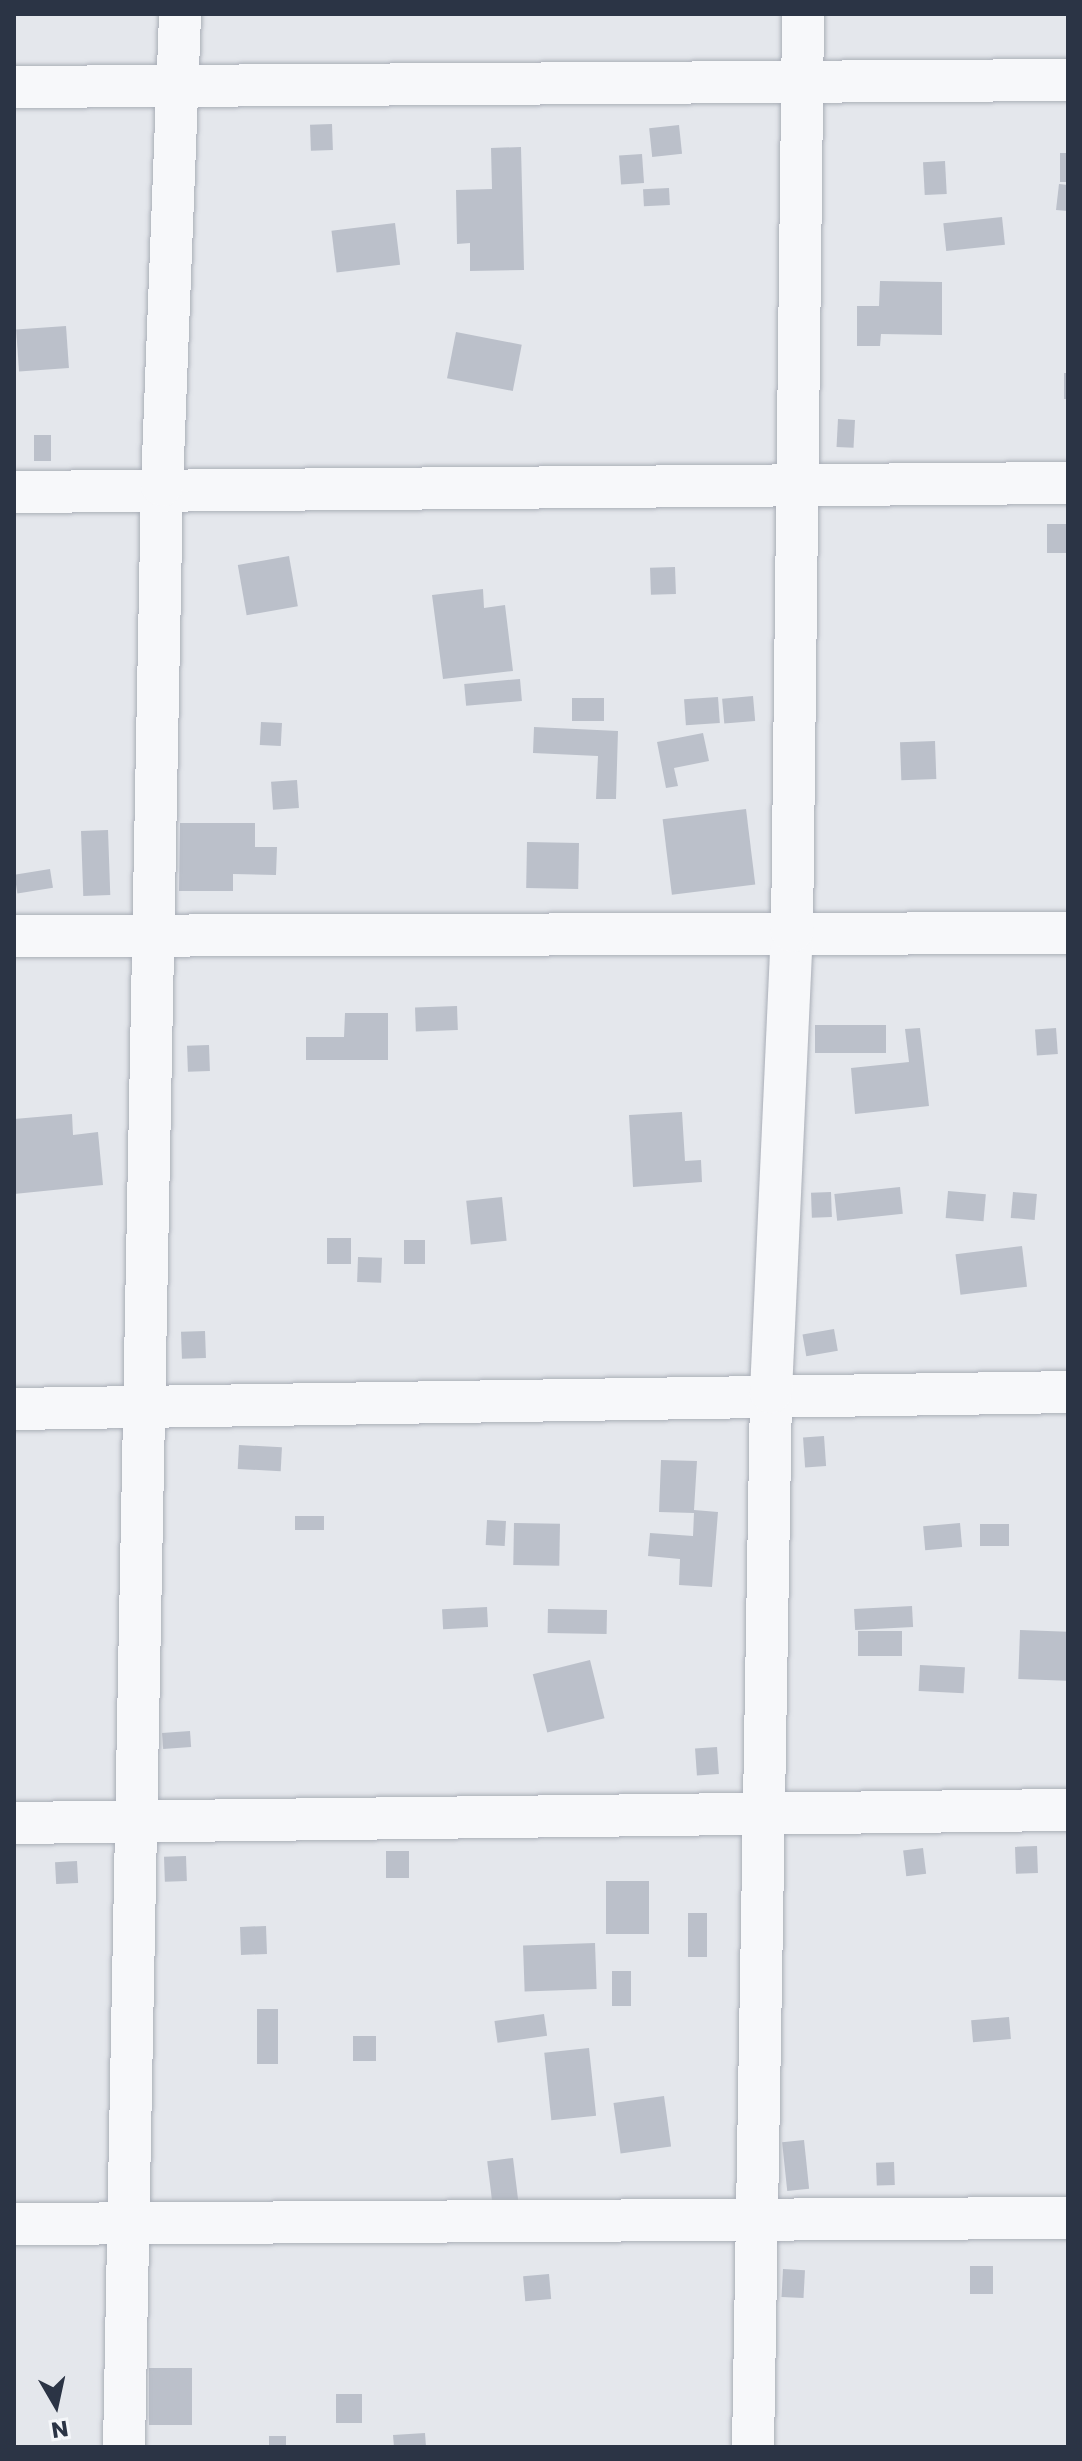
<!DOCTYPE html>
<style>
body{margin:0}
#map{position:relative;width:1082px;height:2461px;overflow:hidden;background:#e4e7ec;font-family:Poppins,sans-serif}
div>[style]{position:absolute}
.building>*{inset:0;background:#bbc0ca;transform-origin:0 0}
.roads{filter:drop-shadow(0 0 2px #a9aeb7) drop-shadow(0 0 2px #a9aeb7)}
.street>*{height:42px;margin:-21px;padding:0 21px;transform-origin:21px;border-radius:21px;background:#f7f8fa}
span{translate:-50% -50%;white-space:nowrap;text-align:center;line-height:1.15;-webkit-text-stroke:8px #f4f6f9;paint-order:stroke}
.frame{position:absolute;inset:0;border:16px solid #2b3445;pointer-events:none}
.north{position:absolute;left:16px;top:2365px;width:80px;height:80px;-webkit-text-stroke:6px #f4f6f9;paint-order:stroke;rotate:171deg;font-size:22px;font-weight:700;line-height:32px;text-align:center;color:#2b3445}
.north::after{content:'';display:block;margin:auto;width:28px;height:36px;background:#2b3445;clip-path:polygon(50% 0,100% 100%,50% 72%,0 100%)}
</style>
<div id="map">
<div class="building">
<i style="left:332px;top:124px;width:26px;height:22px;rotate:88deg"></i>
<i style="left:679px;top:125px;width:29px;height:30px;rotate:84deg"></i>
<i style="clip-path:polygon(521px 147px,524px 270px,470px 271px,470px 243px,457px 244px,456px 190px,492px 189px,491px 148px)"></i>
<i style="left:1068px;top:153px;width:29px;height:8px;rotate:90deg"></i>
<i style="left:642px;top:154px;width:29px;height:23px;rotate:86deg"></i>
<i style="left:945px;top:161px;width:33px;height:22px;rotate:87deg"></i>
<i style="clip-path:polygon(1059px 184px,1068px 185px,1068px 211px,1056px 210px)"></i>
<i style="left:669px;top:188px;width:17px;height:26px;rotate:87deg"></i>
<i style="left:1002px;top:217px;width:28px;height:59px;rotate:84deg"></i>
<i style="left:395px;top:223px;width:42px;height:64px;rotate:83deg"></i>
<i style="clip-path:polygon(880px 281px,942px 282px,942px 335px,881px 334px,880px 346px,857px 346px,857px 306px,879px 306px)"></i>
<i style="left:66px;top:326px;width:42px;height:50px;rotate:86deg"></i>
<i style="left:456px;top:332px;width:67px;height:47px;rotate:11deg"></i>
<i style="left:1064px;top:373px;width:4px;height:26px"></i>
<i style="left:838px;top:419px;width:17px;height:28px;rotate:3deg"></i>
<i style="left:34px;top:435px;width:17px;height:26px"></i>
<i style="left:1068px;top:524px;width:29px;height:21px;rotate:90deg"></i>
<i style="left:289px;top:556px;width:51px;height:52px;rotate:80deg"></i>
<i style="left:675px;top:567px;width:27px;height:25px;rotate:88deg"></i>
<i style="clip-path:polygon(483px 589px,484px 608px,505px 605px,513px 671px,443px 679px,432px 595px)"></i>
<i style="left:520px;top:679px;width:22px;height:56px;rotate:85deg"></i>
<i style="left:753px;top:696px;width:25px;height:31px;rotate:85deg"></i>
<i style="left:718px;top:697px;width:26px;height:34px;rotate:86deg"></i>
<i style="left:604px;top:698px;width:23px;height:32px;rotate:90deg"></i>
<i style="left:261px;top:722px;width:21px;height:23px;rotate:3deg"></i>
<i style="clip-path:polygon(534px 727px,618px 731px,616px 799px,596px 799px,598px 756px,533px 753px)"></i>
<i style="clip-path:polygon(703px 733px,709px 761px,674px 768px,678px 786px,666px 788px,657px 742px)"></i>
<i style="left:935px;top:741px;width:38px;height:35px;rotate:88deg"></i>
<i style="left:297px;top:780px;width:28px;height:26px;rotate:86deg"></i>
<i style="left:746px;top:809px;width:76px;height:84px;rotate:83deg"></i>
<i style="clip-path:polygon(180px 823px,255px 823px,255px 847px,277px 847px,276px 875px,233px 874px,233px 891px,179px 891px)"></i>
<i style="left:108px;top:830px;width:65px;height:27px;rotate:88deg"></i>
<i style="left:527px;top:842px;width:52px;height:46px;rotate:1deg"></i>
<i style="left:50px;top:869px;width:19px;height:36px;rotate:81deg"></i>
<i style="left:457px;top:1006px;width:24px;height:42px;rotate:88deg"></i>
<i style="clip-path:polygon(345px 1013px,388px 1013px,388px 1060px,306px 1060px,306px 1037px,344px 1037px)"></i>
<i style="left:886px;top:1025px;width:28px;height:71px;rotate:90deg"></i>
<i style="clip-path:polygon(920px 1028px,929px 1106px,855px 1114px,851px 1068px,909px 1062px,905px 1029px)"></i>
<i style="left:1056px;top:1028px;width:26px;height:21px;rotate:86deg"></i>
<i style="left:209px;top:1045px;width:26px;height:22px;rotate:88deg"></i>
<i style="clip-path:polygon(682px 1112px,685px 1161px,701px 1160px,702px 1182px,633px 1187px,629px 1115px)"></i>
<i style="clip-path:polygon(72px 1114px,73px 1135px,98px 1132px,103px 1185px,14px 1194px,14px 1119px)"></i>
<i style="left:900px;top:1187px;width:27px;height:66px;rotate:84deg"></i>
<i style="left:948px;top:1191px;width:38px;height:27px;rotate:5deg"></i>
<i style="left:831px;top:1192px;width:25px;height:20px;rotate:88deg"></i>
<i style="left:1013px;top:1192px;width:24px;height:26px;rotate:5deg"></i>
<i style="left:502px;top:1197px;width:44px;height:36px;rotate:84deg"></i>
<i style="left:327px;top:1238px;width:24px;height:26px"></i>
<i style="left:404px;top:1240px;width:21px;height:24px"></i>
<i style="left:1022px;top:1246px;width:41px;height:67px;rotate:83deg"></i>
<i style="left:358px;top:1257px;width:24px;height:25px;rotate:2deg"></i>
<i style="left:834px;top:1329px;width:22px;height:32px;rotate:80deg"></i>
<i style="left:205px;top:1331px;width:27px;height:24px;rotate:88deg"></i>
<i style="left:824px;top:1436px;width:30px;height:21px;rotate:86deg"></i>
<i style="left:239px;top:1445px;width:43px;height:24px;rotate:3deg"></i>
<i style="clip-path:polygon(661px 1460px,697px 1461px,694px 1510px,718px 1512px,712px 1587px,679px 1585px,680px 1559px,648px 1556px,650px 1533px,693px 1536px,694px 1513px,659px 1512px)"></i>
<i style="left:324px;top:1516px;width:14px;height:29px;rotate:90deg"></i>
<i style="left:487px;top:1520px;width:19px;height:25px;rotate:3deg"></i>
<i style="left:514px;top:1523px;width:46px;height:42px;rotate:1deg"></i>
<i style="left:960px;top:1523px;width:24px;height:37px;rotate:85deg"></i>
<i style="left:980px;top:1524px;width:29px;height:22px"></i>
<i style="left:912px;top:1606px;width:21px;height:58px;rotate:87deg"></i>
<i style="left:487px;top:1607px;width:20px;height:45px;rotate:87deg"></i>
<i style="left:548px;top:1609px;width:59px;height:24px;rotate:1deg"></i>
<i style="left:1020px;top:1630px;width:48px;height:49px;rotate:2deg"></i>
<i style="left:858px;top:1631px;width:44px;height:25px"></i>
<i style="left:590px;top:1660px;width:60px;height:59px;rotate:76deg"></i>
<i style="left:920px;top:1665px;width:45px;height:26px;rotate:3deg"></i>
<i style="left:190px;top:1731px;width:16px;height:28px;rotate:86deg"></i>
<i style="left:717px;top:1747px;width:27px;height:22px;rotate:86deg"></i>
<i style="left:1037px;top:1846px;width:27px;height:22px;rotate:88deg"></i>
<i style="left:923px;top:1848px;width:26px;height:20px;rotate:83deg"></i>
<i style="left:386px;top:1851px;width:23px;height:27px"></i>
<i style="left:186px;top:1856px;width:25px;height:22px;rotate:88deg"></i>
<i style="left:77px;top:1861px;width:22px;height:22px;rotate:87deg"></i>
<i style="left:606px;top:1881px;width:43px;height:53px"></i>
<i style="left:688px;top:1913px;width:19px;height:44px"></i>
<i style="left:266px;top:1926px;width:28px;height:26px;rotate:88deg"></i>
<i style="left:595px;top:1943px;width:46px;height:72px;rotate:88deg"></i>
<i style="left:631px;top:1971px;width:35px;height:19px;rotate:90deg"></i>
<i style="left:257px;top:2009px;width:21px;height:55px"></i>
<i style="left:544px;top:2014px;width:22px;height:50px;rotate:82deg"></i>
<i style="left:1009px;top:2017px;width:22px;height:38px;rotate:85deg"></i>
<i style="left:353px;top:2036px;width:23px;height:25px"></i>
<i style="left:589px;top:2048px;width:68px;height:45px;rotate:84deg"></i>
<i style="left:664px;top:2096px;width:51px;height:51px;rotate:82deg"></i>
<i style="left:804px;top:2140px;width:49px;height:22px;rotate:84deg"></i>
<i style="left:513px;top:2158px;width:48px;height:26px;rotate:83deg"></i>
<i style="left:894px;top:2162px;width:23px;height:18px;rotate:88deg"></i>
<i style="left:970px;top:2266px;width:23px;height:28px"></i>
<i style="left:783px;top:2269px;width:22px;height:28px;rotate:3deg"></i>
<i style="left:549px;top:2274px;width:25px;height:26px;rotate:85deg"></i>
<i style="left:149px;top:2368px;width:43px;height:57px"></i>
<i style="left:362px;top:2394px;width:29px;height:26px;rotate:90deg"></i>
<i style="clip-path:polygon(425px 2433px,426px 2447px,394px 2447px,393px 2435px)"></i>
<i style="left:269px;top:2436px;width:17px;height:11px"></i>
</div>
<div class="roads">
<div class="street">
<i style="left:14px;top:87px;width:1054px;rotate:-0.38deg"></i>
<i style="left:14px;top:492px;width:1054px;rotate:-0.49deg"></i>
<i style="left:14px;top:936px;width:1054px;rotate:-0.16deg"></i>
<i style="left:14px;top:1409px;width:1054px;rotate:-0.92deg"></i>
<i style="left:14px;top:1823px;width:1054px;rotate:-0.71deg"></i>
<i style="left:14px;top:2224px;width:1054px;rotate:-0.33deg"></i>
<i style="left:124px;top:2447px;width:1962px;rotate:-88.89deg"></i>
<i style="left:162px;top:485px;width:471px;rotate:-87.8deg"></i>
<i style="left:753px;top:2447px;width:1055px;rotate:-89.02deg"></i>
<i style="left:771px;top:1392px;width:461px;rotate:-87.4deg"></i>
<i style="left:792px;top:931px;width:917px;rotate:-89.31deg"></i>
</div>
</div>
<div class="frame"></div>
<div class="north">N</div>
</div>
